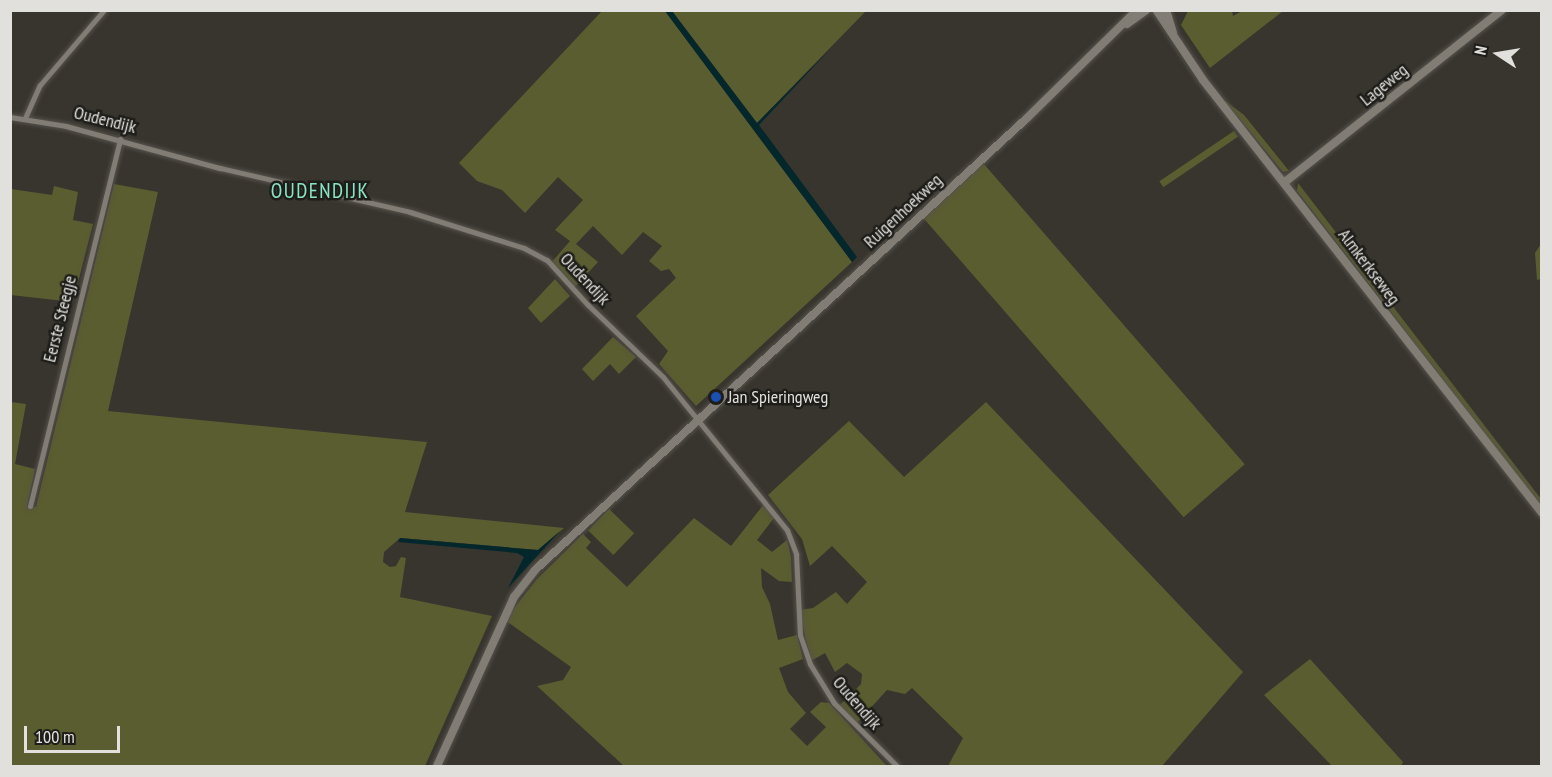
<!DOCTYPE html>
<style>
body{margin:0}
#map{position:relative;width:1552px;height:777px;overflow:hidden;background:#38352e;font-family:"PT Sans Narrow",sans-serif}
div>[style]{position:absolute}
.green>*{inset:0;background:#5a5d30;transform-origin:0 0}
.water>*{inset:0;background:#04272c}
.roads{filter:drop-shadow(0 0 2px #56534d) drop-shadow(0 0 2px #56534d)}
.street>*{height:5px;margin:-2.5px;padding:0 2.5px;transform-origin:2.5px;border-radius:2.5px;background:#817d75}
.secondary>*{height:8px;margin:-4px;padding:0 4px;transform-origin:4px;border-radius:4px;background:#817d75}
.dots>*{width:16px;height:16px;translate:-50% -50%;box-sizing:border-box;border:3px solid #1e1d19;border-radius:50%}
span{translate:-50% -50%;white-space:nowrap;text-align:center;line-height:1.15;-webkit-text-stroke:5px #1e1d19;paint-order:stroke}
.street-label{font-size:18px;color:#e2e0dc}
.poi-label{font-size:18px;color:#e2e0dc}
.left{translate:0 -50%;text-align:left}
.quarter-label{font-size:21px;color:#88e4c5;letter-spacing:1.5px}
.frame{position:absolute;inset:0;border:12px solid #e2e0dc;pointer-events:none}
.north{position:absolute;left:1468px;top:24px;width:60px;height:60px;-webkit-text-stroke:4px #1e1d19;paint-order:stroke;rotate:282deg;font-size:16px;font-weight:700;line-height:24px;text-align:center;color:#e2e0dc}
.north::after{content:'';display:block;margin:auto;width:21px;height:27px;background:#e2e0dc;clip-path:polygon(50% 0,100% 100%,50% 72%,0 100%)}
.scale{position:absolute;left:24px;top:726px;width:96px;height:27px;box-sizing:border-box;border:3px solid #e2e0dc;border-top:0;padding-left:8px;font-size:18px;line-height:21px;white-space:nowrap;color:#e2e0dc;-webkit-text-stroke:4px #1e1d19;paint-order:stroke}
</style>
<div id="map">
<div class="green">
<i style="clip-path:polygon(602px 11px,665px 11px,852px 262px,696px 406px,659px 364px,668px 351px,636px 316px,676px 278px,669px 269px,661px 271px,649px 261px,662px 246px,643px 232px,622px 255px,593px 226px,576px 244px,598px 262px,574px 288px,551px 263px,570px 241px,555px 230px,583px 200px,558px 177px,525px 213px,502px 190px,477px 181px,459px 163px)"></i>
<i style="clip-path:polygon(672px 11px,866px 11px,757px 123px)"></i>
<i style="clip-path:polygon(1188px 11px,1232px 11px,1233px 16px,1242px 11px,1283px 11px,1210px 68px,1181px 25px)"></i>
<i style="clip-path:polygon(1224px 100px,1244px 115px,1289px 171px,1283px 172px)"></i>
<i style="left:1234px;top:131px;width:7px;height:90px;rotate:56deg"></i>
<i style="left:983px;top:163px;width:399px;height:81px;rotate:49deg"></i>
<i style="clip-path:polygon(1298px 183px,1541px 499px,1541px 506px,1297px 191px)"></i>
<i style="clip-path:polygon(114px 184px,158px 192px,108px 411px,427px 442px,405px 512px,564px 528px,538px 550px,400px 538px,384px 552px,383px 562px,390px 567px,396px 566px,401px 557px,406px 558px,400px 597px,492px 616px,425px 766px,11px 766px,11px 402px,26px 404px,15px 464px,35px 469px,27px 506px,36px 507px)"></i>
<i style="clip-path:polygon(54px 186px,78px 192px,73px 220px,93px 224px,73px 302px,11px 295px,11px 189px,52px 195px)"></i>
<i style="clip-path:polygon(1541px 244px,1541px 279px,1537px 280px,1535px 253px)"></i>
<i style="clip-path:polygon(555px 279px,570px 296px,541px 323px,528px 308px)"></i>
<i style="clip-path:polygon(613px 337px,636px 357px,619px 374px,610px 364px,593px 381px,582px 369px)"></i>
<i style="clip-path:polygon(986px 402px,1243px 672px,1162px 766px,948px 766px,963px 738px,912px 688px,905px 694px,887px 690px,856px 724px,839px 706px,861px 684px,862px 674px,847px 663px,835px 672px,825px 653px,811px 661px,799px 610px,813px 608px,836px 592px,847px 604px,867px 582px,832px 546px,810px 566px,802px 539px,768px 495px,849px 421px,904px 477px)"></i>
<i style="clip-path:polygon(764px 504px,774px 518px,757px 540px,772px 552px,787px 540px,791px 557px,792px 582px,779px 581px,761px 568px,762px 587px,770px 604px,778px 640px,797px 635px,803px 659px,779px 668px,788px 692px,806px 713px,790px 729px,807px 746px,826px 727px,810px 712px,821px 702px,829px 703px,887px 766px,624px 766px,537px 686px,563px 680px,571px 667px,505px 620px,507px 617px,537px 579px,583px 534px,591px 542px,586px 548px,627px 587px,694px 518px,731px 546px)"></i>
<i style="left:609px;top:509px;width:35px;height:30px;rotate:44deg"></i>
<i style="clip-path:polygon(1310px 659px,1403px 762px,1401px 766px,1332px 766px,1264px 695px)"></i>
</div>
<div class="water">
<i style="clip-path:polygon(665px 11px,672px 11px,757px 123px,833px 46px,759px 125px,857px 257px,852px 262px)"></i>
<i style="clip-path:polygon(560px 531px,508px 588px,524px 557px,517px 553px,398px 542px,400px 538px,538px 550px)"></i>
</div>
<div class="roads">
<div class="street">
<i style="left:10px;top:117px;width:57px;rotate:9.1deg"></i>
<i style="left:66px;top:126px;width:160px;rotate:15.3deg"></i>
<i style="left:220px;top:168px;width:195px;rotate:13deg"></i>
<i style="left:410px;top:212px;width:120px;rotate:17.5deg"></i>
<i style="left:524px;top:248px;width:26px;rotate:28deg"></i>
<i style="left:547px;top:260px;width:61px;rotate:47.7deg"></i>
<i style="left:588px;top:305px;width:104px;rotate:43.8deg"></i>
<i style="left:663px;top:377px;width:197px;rotate:51deg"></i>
<i style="left:787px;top:530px;width:26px;rotate:69deg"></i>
<i style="left:796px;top:554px;width:81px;rotate:87.2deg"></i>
<i style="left:800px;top:635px;width:31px;rotate:71deg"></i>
<i style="left:810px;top:664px;width:46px;rotate:58.4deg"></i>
<i style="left:834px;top:703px;width:89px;rotate:45deg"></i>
<i style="left:25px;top:118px;width:36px;rotate:-66deg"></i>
<i style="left:40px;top:85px;width:99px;rotate:-49.5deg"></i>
<i style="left:30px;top:506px;width:378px;rotate:-76.2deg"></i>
</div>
<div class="secondary">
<i style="left:1166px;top:10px;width:24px;rotate:73deg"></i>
<i style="left:1157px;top:11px;width:83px;rotate:56.3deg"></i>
<i style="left:1203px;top:80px;width:550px;rotate:51.94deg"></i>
<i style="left:1127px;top:24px;width:24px;rotate:-36deg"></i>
<i style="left:1285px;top:182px;width:277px;rotate:-38.4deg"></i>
<i style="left:437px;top:766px;width:186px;rotate:-65.5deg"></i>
<i style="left:514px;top:597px;width:34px;rotate:-52deg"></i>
<i style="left:535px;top:570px;width:668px;rotate:-42.57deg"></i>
<i style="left:1027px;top:118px;width:154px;rotate:-44.5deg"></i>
</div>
</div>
<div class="dots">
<i style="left:716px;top:397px;background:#1a4fb4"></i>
</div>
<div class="street-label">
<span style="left:1384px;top:85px;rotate:-39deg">Lageweg</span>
<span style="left:105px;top:120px;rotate:14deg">Oudendijk</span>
<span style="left:903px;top:211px;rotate:-43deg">Ruigenhoekweg</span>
<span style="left:1369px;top:267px;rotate:53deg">Almkerkseweg</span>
<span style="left:585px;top:279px;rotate:47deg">Oudendijk</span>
<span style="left:60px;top:319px;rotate:-76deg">Eerste Steegje</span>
<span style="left:857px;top:703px;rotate:49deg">Oudendijk</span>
</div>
<div class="poi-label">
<span class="left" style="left:728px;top:397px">Jan Spieringweg</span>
</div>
<div class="quarter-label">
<span style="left:320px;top:191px">OUDENDIJK</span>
</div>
<div class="frame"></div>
<div class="north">N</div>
<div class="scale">100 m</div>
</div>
